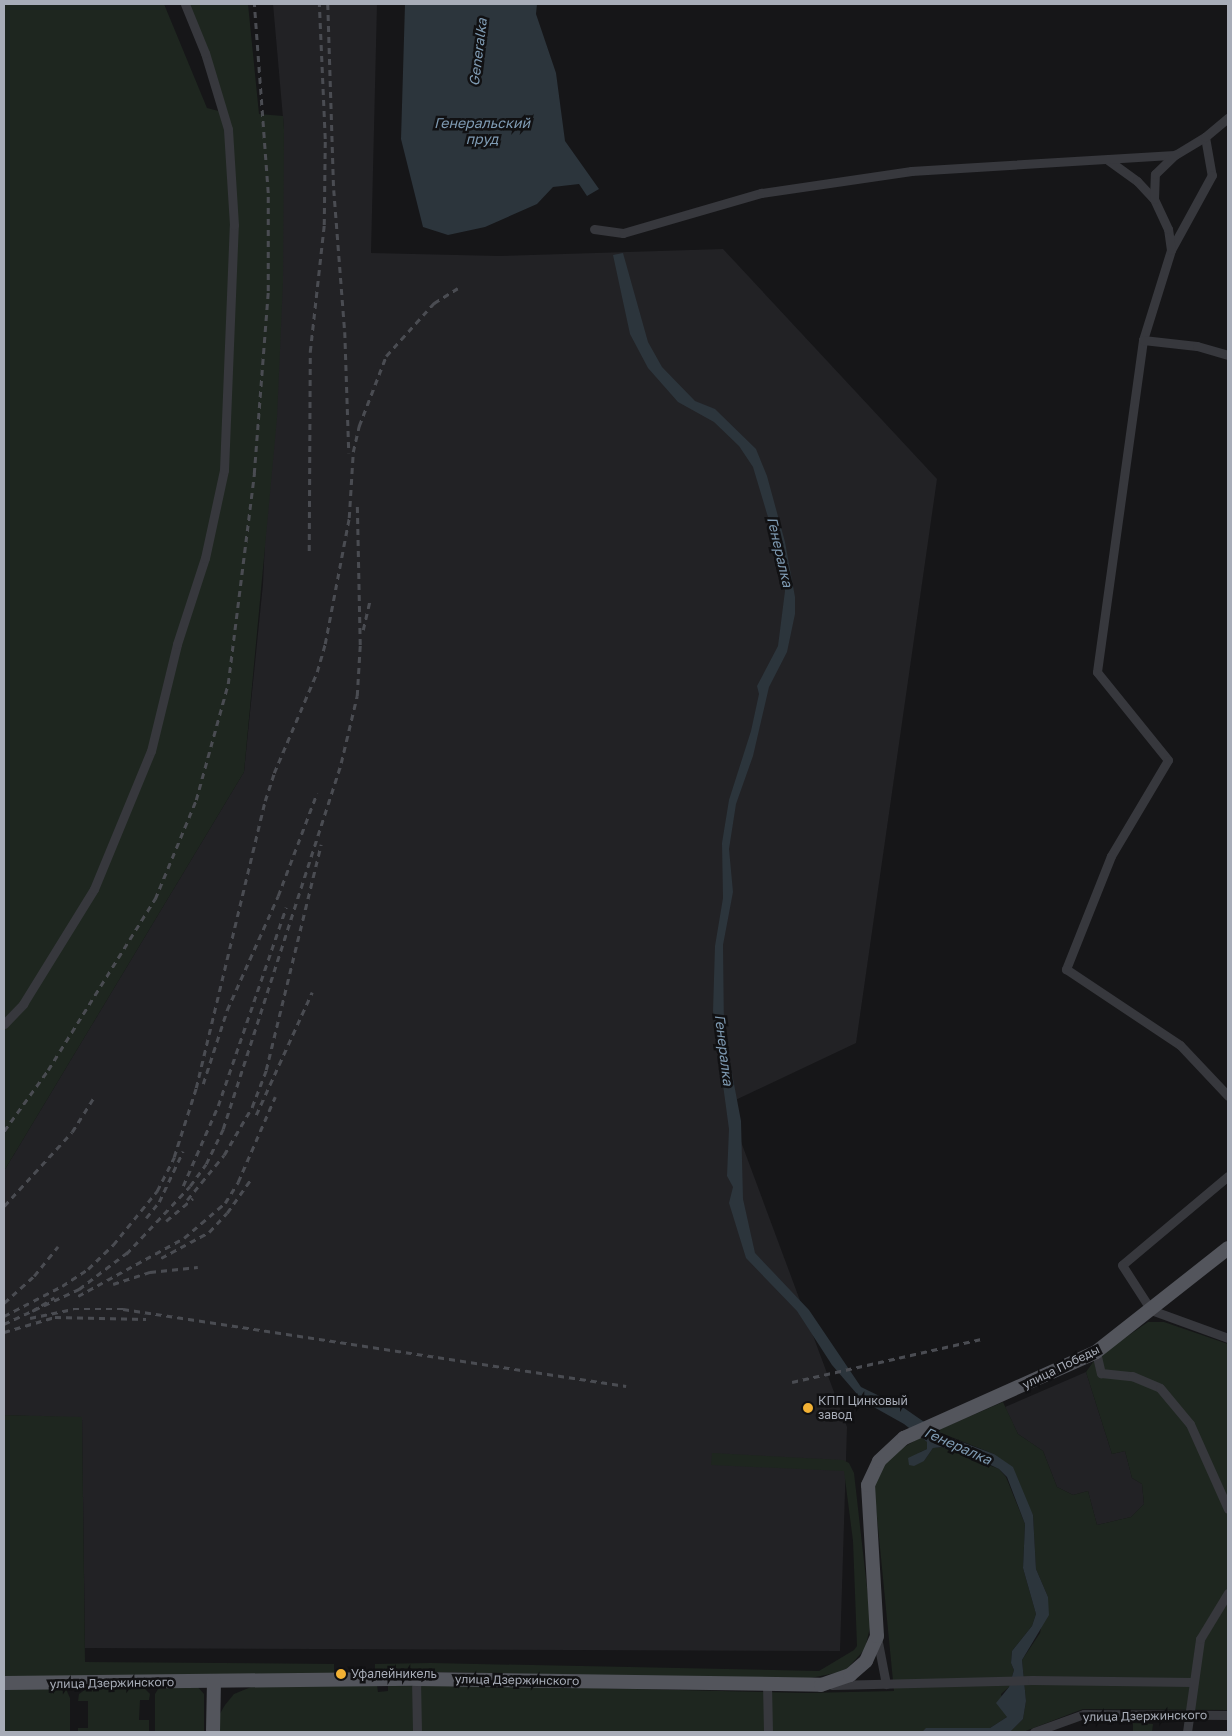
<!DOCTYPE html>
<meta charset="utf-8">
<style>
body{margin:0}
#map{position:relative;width:1232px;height:1736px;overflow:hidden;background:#161618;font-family:"Golos Text",sans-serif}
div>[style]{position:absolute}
.built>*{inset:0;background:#222225}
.green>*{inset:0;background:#1e261f}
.water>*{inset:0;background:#2c353c}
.minor>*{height:9px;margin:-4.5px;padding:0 4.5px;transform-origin:4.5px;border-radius:4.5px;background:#37383d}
.primary>*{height:14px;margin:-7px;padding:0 7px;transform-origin:7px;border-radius:7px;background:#53555c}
.rail>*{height:2.5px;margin-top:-1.25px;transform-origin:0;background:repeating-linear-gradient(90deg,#4a4c52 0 6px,transparent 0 11px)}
.dots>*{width:14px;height:14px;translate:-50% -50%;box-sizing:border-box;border:2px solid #111113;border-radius:50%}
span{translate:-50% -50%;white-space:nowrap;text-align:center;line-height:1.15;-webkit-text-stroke:5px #111113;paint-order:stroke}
.street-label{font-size:12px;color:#a8adb8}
.poi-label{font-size:12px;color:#a8adb8}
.left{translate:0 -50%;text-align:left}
.water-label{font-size:14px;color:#7f9bb3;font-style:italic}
.frame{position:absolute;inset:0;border:5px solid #a8adb8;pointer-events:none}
</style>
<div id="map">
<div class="built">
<i style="clip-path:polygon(273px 4px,377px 4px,371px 253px,499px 256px,723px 249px,937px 479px,856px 1043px,727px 1104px,847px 1427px,840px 1651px,85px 1648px,82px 1418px,4px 1415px,4px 1171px,244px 772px,263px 584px,284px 129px)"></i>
<i style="clip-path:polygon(1086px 1372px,1112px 1454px,1125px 1451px,1132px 1478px,1142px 1484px,1144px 1504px,1131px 1517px,1097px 1525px,1088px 1491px,1073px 1495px,1057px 1487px,1043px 1451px,1018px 1434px,1005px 1407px)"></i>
</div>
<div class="green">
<i style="clip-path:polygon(4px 4px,164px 4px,207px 108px,226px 113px,189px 4px,248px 4px,259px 114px,283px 116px,284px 129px,283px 282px,277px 418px,244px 772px,4px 1171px)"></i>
<i style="clip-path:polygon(1148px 1322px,1164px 1322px,1228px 1344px,1228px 1710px,1083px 1709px,1023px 1732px,1010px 1732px,1023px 1719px,1026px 1701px,1022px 1660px,1040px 1633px,1048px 1597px,1036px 1569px,1033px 1515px,994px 1454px,936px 1431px,1003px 1402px,1018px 1434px,1043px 1451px,1057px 1487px,1073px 1495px,1088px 1491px,1097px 1525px,1131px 1517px,1144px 1504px,1142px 1484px,1132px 1478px,1125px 1451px,1112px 1454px,1086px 1372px,1096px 1358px)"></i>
<i style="clip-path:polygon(4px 1415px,82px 1417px,85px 1662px,334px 1664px,334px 1674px,4px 1679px)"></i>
<i style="clip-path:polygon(921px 1437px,927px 1442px,927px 1449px,920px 1452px,919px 1461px,924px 1461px,933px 1448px,942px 1447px,999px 1469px,1006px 1477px,1025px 1524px,1023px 1568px,1036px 1614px,1032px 1626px,1012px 1651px,1011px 1663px,1014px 1670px,1009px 1687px,1001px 1694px,1007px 1717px,990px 1728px,927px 1728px,922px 1732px,218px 1732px,218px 1717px,225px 1705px,234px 1694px,251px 1687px,377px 1685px,378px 1692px,388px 1691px,388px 1685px,416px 1684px,807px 1693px,894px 1691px,874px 1486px,881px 1467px,894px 1453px)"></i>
<i style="clip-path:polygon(712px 1453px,843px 1460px,849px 1463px,854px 1473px,871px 1623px,865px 1649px,845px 1671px,806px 1679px,375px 1671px,375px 1664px,431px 1663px,819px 1671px,854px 1650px,857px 1646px,853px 1541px,844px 1471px,711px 1465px)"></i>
<i style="clip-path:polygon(142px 1686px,150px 1694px,149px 1700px,140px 1700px,139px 1720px,149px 1720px,149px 1732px,78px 1732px,78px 1728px,88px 1728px,88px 1701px,78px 1701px,79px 1694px,89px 1687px)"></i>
<i style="clip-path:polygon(160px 1686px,197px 1686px,204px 1694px,204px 1732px,155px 1732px,155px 1694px)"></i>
<i style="clip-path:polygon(4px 1688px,66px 1689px,70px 1698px,70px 1732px,4px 1732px)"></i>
<i style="clip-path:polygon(1133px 1723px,1153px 1724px,1152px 1732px,1133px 1732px)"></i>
</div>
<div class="water">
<i style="clip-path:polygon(405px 4px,537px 4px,536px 14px,556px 73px,565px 141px,599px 189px,587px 196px,579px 184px,553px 187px,537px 204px,485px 227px,448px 235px,423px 227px,401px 139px)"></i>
<i style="clip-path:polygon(623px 253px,648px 342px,662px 367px,695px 401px,715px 409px,756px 449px,767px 476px,785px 542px,795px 597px,795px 614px,787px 652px,769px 687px,753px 756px,736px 804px,729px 849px,733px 892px,723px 945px,724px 1031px,741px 1121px,743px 1199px,755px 1253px,809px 1310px,861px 1387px,904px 1408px,943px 1435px,994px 1454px,1013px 1467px,1033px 1515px,1036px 1569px,1048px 1597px,1049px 1615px,1022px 1660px,1026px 1701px,1023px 1719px,1010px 1732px,922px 1732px,926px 1728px,990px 1728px,1007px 1717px,996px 1703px,1009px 1687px,1014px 1670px,1011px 1663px,1012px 1651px,1032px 1626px,1036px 1614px,1023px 1568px,1025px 1524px,1007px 1477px,999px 1469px,976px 1458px,942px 1447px,933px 1448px,924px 1461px,914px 1466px,909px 1465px,908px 1458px,927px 1449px,927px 1442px,904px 1424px,863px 1401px,832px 1365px,797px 1311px,746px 1258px,729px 1203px,733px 1187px,727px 1176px,729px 1129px,713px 1011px,715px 946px,723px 898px,722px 843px,729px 800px,751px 731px,759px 694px,757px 686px,778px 646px,785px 591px,779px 554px,753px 467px,739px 446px,714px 422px,678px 402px,648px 368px,630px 334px,613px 255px)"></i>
</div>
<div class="minor">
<i style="left:1205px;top:137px;width:39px;rotate:80deg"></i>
<i style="left:1212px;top:175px;width:85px;rotate:118.7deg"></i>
<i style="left:1171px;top:250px;width:94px;rotate:107.3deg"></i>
<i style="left:1143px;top:340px;width:335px;rotate:97.9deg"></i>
<i style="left:1097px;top:672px;width:113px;rotate:51.1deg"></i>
<i style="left:1168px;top:760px;width:112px;rotate:120.7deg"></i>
<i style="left:1111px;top:856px;width:122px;rotate:111.7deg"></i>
<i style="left:1066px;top:969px;width:137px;rotate:33.7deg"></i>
<i style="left:1180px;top:1045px;width:70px;rotate:46.7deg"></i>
<i style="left:1108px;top:160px;width:36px;rotate:36deg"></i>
<i style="left:1137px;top:181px;width:25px;rotate:47deg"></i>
<i style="left:594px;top:229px;width:29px;rotate:8deg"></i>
<i style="left:623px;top:233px;width:144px;rotate:-16.2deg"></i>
<i style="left:761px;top:193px;width:152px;rotate:-8.3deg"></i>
<i style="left:911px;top:171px;width:264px;rotate:-3.5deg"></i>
<i style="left:1175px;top:155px;width:35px;rotate:-31deg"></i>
<i style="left:1205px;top:137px;width:30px;rotate:-40deg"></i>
<i style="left:1171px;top:250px;width:21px;rotate:-98deg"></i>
<i style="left:1168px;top:229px;width:33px;rotate:-115deg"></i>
<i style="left:1154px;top:199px;width:25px;rotate:-88deg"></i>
<i style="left:1155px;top:174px;width:28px;rotate:-44deg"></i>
<i style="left:1143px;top:340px;width:54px;rotate:6.3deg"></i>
<i style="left:1197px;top:346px;width:32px;rotate:16deg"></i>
<i style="left:4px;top:1024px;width:28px;rotate:-46deg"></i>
<i style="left:23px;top:1004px;width:135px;rotate:-58.3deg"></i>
<i style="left:94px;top:889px;width:149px;rotate:-67.6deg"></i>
<i style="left:151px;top:751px;width:110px;rotate:-76.3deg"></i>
<i style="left:177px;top:644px;width:90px;rotate:-72deg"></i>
<i style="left:205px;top:558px;width:90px;rotate:-77.8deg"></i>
<i style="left:224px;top:470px;width:245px;rotate:-87.7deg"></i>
<i style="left:234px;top:225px;width:96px;rotate:-93.6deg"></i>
<i style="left:228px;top:129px;width:79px;rotate:-106.8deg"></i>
<i style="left:205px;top:53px;width:53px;rotate:-112.2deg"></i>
<i style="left:1228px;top:1176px;width:138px;rotate:140deg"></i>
<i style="left:1122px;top:1265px;width:54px;rotate:57.2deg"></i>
<i style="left:1151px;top:1310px;width:82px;rotate:20deg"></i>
<i style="left:1096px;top:1352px;width:22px;rotate:77deg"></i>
<i style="left:1101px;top:1373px;width:31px;rotate:6deg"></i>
<i style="left:1132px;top:1376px;width:30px;rotate:23deg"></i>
<i style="left:1160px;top:1388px;width:47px;rotate:50.2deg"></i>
<i style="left:1190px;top:1424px;width:93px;rotate:65.9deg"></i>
<i style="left:877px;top:1637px;width:48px;rotate:79.2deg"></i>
<i style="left:416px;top:1679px;width:53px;rotate:88.9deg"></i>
<i style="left:767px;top:1684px;width:48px;rotate:88.8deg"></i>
<i style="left:832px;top:1685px;width:200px;rotate:-1.4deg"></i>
<i style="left:1032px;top:1680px;width:160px;rotate:0.7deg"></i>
<i style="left:1034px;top:1732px;width:53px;rotate:-19.8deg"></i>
<i style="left:1084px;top:1714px;width:144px;rotate:0.4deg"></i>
<i style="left:1187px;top:1732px;width:94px;rotate:-82deg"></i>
<i style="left:1200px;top:1639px;width:54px;rotate:-58.7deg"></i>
</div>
<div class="primary">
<i style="left:4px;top:1683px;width:412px;rotate:-0.6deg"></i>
<i style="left:416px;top:1679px;width:405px;rotate:0.8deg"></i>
<i style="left:821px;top:1685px;width:31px;rotate:-19deg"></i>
<i style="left:850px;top:1675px;width:21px;rotate:-41deg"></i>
<i style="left:866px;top:1661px;width:27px;rotate:-66deg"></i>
<i style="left:877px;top:1636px;width:151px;rotate:-93.4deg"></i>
<i style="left:868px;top:1485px;width:26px;rotate:-65deg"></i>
<i style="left:879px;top:1461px;width:34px;rotate:-43deg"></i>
<i style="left:904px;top:1438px;width:210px;rotate:-24.1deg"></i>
<i style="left:1096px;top:1352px;width:168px;rotate:-38.2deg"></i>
<i style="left:213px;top:1732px;width:51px;rotate:-88.9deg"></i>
</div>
<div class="rail">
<i style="left:328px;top:4px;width:186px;rotate:88.2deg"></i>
<i style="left:334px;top:190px;width:142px;rotate:85.6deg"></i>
<i style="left:345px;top:332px;width:121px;rotate:88.1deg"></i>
<i style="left:309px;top:551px;width:199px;rotate:-89.7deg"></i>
<i style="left:310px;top:352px;width:128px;rotate:-83.7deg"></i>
<i style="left:324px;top:225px;width:86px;rotate:-89.3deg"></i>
<i style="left:325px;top:139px;width:135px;rotate:-92.5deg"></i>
<i style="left:363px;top:630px;width:31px;rotate:-77deg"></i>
<i style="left:203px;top:1084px;width:78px;rotate:-72deg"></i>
<i style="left:227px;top:1010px;width:125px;rotate:-65.9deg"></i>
<i style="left:278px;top:896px;width:110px;rotate:-69.3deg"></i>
<i style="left:256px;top:1115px;width:135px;rotate:-65.5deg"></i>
<i style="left:4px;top:1131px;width:75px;rotate:-54.2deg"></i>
<i style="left:48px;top:1070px;width:202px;rotate:-58deg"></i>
<i style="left:155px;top:899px;width:107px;rotate:-67.5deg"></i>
<i style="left:196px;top:800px;width:120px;rotate:-74.6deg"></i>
<i style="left:228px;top:684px;width:212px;rotate:-82.9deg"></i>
<i style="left:254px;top:474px;width:184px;rotate:-85.6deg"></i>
<i style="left:268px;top:291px;width:98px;rotate:-90deg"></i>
<i style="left:268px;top:193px;width:190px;rotate:-94.2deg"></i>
<i style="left:183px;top:1186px;width:87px;rotate:-66.4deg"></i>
<i style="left:218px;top:1106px;width:210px;rotate:-71.1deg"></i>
<i style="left:187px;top:1200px;width:58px;rotate:-50.6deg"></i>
<i style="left:224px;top:1155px;width:56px;rotate:-59.7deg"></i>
<i style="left:252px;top:1107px;width:40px;rotate:-69deg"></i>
<i style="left:266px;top:1070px;width:232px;rotate:-76.3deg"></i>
<i style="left:4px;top:1206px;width:100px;rotate:-47.4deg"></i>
<i style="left:72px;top:1132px;width:41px;rotate:-57.8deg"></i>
<i style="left:146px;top:1218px;width:21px;rotate:-51deg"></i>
<i style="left:159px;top:1202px;width:56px;rotate:-64.8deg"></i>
<i style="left:166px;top:1221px;width:35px;rotate:-40deg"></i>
<i style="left:126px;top:1254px;width:93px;rotate:-46.7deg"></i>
<i style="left:190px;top:1186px;width:27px;rotate:-54deg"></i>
<i style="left:206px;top:1164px;width:39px;rotate:-64deg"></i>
<i style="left:223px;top:1129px;width:385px;rotate:-72.1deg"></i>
<i style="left:341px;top:763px;width:69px;rotate:-76.6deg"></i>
<i style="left:357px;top:696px;width:51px;rotate:-86.6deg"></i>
<i style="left:360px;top:645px;width:143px;rotate:-91.2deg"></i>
<i style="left:161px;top:1258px;width:55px;rotate:-28.4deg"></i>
<i style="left:209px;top:1232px;width:26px;rotate:-47deg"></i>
<i style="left:227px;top:1213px;width:42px;rotate:-54.8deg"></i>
<i style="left:113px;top:1284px;width:39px;rotate:-18deg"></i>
<i style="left:150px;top:1272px;width:48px;rotate:-5.9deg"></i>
<i style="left:78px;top:1296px;width:121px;rotate:-28.7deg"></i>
<i style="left:184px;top:1238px;width:54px;rotate:-40.5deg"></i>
<i style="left:225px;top:1203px;width:25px;rotate:-58deg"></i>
<i style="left:238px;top:1182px;width:93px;rotate:-66.5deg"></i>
<i style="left:4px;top:1303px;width:40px;rotate:-42deg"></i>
<i style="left:34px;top:1276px;width:38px;rotate:-51deg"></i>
<i style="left:32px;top:1311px;width:26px;rotate:-31deg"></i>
<i style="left:4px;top:1316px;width:65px;rotate:-27.3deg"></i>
<i style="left:62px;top:1286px;width:31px;rotate:-33deg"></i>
<i style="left:88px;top:1269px;width:35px;rotate:-44deg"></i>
<i style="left:113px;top:1245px;width:70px;rotate:-50.8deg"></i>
<i style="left:157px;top:1191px;width:38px;rotate:-63deg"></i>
<i style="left:174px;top:1157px;width:72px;rotate:-72.3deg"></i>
<i style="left:196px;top:1088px;width:295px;rotate:-76.5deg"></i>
<i style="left:265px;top:801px;width:29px;rotate:-72deg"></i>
<i style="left:274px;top:773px;width:110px;rotate:-66.9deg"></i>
<i style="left:317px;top:672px;width:29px;rotate:-74deg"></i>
<i style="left:325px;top:644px;width:128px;rotate:-79.2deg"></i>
<i style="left:349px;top:518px;width:66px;rotate:-86.5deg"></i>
<i style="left:353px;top:452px;width:27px;rotate:-77deg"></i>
<i style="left:359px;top:426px;width:75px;rotate:-68.9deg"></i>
<i style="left:386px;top:356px;width:72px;rotate:-47.8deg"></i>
<i style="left:434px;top:303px;width:28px;rotate:-32deg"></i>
<i style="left:30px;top:1318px;width:44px;rotate:-11.8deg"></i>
<i style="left:73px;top:1309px;width:50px"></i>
<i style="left:123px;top:1309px;width:509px;rotate:8.7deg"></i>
<i style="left:4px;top:1324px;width:83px;rotate:-25deg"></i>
<i style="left:79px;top:1289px;width:63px;rotate:-37.2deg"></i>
<i style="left:4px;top:1332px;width:53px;rotate:-16.4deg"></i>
<i style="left:55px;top:1317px;width:91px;rotate:1.3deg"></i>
<i style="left:792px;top:1382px;width:194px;rotate:-12.8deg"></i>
</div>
<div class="dots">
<i style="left:808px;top:1408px;background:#f2b134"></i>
<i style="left:341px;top:1674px;background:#f2b134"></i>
</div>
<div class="street-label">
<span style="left:1061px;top:1367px;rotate:-26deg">улица Победы</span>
<span style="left:517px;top:1680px;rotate:1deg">улица Дзержинского</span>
<span style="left:112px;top:1683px;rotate:-1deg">улица Дзержинского</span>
<span style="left:1145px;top:1716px;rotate:-1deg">улица Дзержинского</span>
</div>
<div class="poi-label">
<span class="left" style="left:818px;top:1408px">КПП Цинковый<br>завод</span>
<span class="left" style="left:351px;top:1674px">Уфалейникель</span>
</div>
<div class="water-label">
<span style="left:478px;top:52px;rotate:-83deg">Generalka</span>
<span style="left:482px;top:131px">Генеральский<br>пруд</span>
<span style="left:780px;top:552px;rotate:77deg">Генералка</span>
<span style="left:724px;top:1050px;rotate:83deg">Генералка</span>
<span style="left:958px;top:1446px;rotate:24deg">Генералка</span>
</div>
<div class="frame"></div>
</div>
